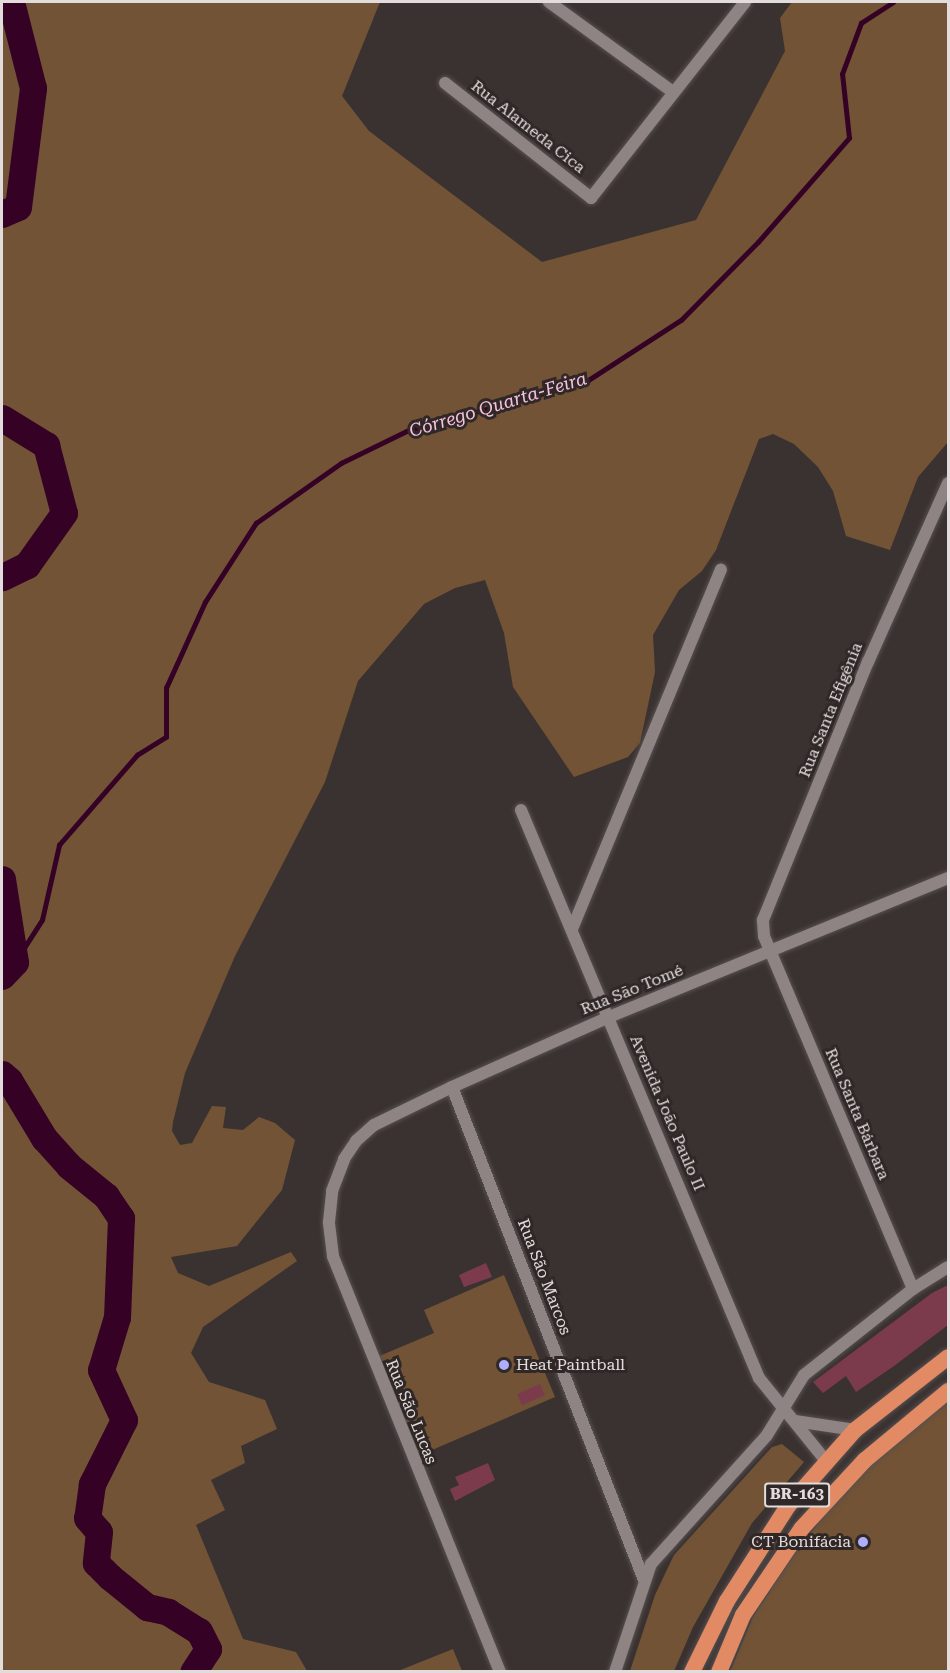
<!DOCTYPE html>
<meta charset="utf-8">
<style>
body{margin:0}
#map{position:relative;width:950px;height:1673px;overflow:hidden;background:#3a3231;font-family:"Roboto Serif",serif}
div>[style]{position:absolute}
.green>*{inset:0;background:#735335}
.stream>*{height:4.5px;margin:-2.25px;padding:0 2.25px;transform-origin:2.25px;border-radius:2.25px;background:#350226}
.river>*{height:27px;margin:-13.5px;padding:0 13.5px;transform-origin:13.5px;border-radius:13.5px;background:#350226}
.building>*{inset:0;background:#7c3b4d;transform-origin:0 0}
.roads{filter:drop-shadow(0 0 2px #575050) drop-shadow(0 0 2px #575050)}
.minor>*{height:12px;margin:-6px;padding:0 6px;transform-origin:6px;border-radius:6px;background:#8e8483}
.trunk>*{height:16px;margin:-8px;padding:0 8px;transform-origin:8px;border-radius:8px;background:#e28a64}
.dots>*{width:16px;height:16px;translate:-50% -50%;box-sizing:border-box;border:3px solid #302827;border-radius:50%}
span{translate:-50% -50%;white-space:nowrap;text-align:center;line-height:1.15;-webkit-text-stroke:6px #302827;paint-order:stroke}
.shield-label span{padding:2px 4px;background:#302827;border:2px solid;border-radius:4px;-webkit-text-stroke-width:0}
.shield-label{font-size:15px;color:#e2dcdc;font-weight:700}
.street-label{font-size:16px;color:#e2dcdc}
.poi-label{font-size:16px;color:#e2dcdc}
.left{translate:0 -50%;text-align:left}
.right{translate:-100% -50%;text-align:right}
.water-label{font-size:18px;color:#f7c1e0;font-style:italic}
.frame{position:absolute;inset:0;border:3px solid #e2dcdc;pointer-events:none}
</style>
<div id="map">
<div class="green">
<i style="clip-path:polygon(2px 2px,380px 2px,342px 96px,369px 131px,542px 262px,696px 220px,785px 51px,780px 18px,792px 2px,948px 2px,948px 442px,918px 477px,890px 550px,846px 536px,833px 491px,818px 467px,794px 444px,773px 434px,759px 439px,716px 550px,702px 571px,679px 590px,653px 635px,655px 672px,640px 743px,628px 757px,574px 777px,513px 687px,504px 633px,485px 580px,455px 588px,424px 604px,358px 681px,325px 782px,235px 956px,185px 1073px,173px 1122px,172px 1131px,180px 1145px,192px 1143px,212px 1106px,226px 1107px,223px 1128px,243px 1130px,259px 1117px,275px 1123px,295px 1140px,282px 1190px,237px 1246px,171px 1257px,178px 1273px,209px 1286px,291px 1252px,297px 1261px,203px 1327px,191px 1353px,209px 1382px,265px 1400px,277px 1429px,241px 1446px,245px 1463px,211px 1480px,225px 1510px,196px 1525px,243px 1639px,296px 1652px,307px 1671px,2px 1671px)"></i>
<i style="clip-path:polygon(504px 1275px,555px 1397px,418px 1456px,377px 1357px,434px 1333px,424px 1310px)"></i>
<i style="clip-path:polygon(948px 1400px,948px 1671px,730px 1672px,753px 1617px,796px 1551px,844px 1491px,914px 1424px)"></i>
<i style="clip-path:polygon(782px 1444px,804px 1462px,752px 1523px,693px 1627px,674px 1671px,630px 1671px,655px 1595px,674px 1555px,772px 1447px)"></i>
<i style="clip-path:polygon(453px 1649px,462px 1671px,398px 1671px)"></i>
</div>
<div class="stream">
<i style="left:15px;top:962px;width:50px;rotate:-57.3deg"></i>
<i style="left:42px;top:920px;width:77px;rotate:-77.2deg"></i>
<i style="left:59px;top:845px;width:119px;rotate:-49.1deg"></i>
<i style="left:137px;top:755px;width:34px;rotate:-32deg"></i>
<i style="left:166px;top:737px;width:49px;rotate:-90deg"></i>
<i style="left:166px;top:688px;width:94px;rotate:-65.6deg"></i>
<i style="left:205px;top:602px;width:94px;rotate:-57.2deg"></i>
<i style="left:256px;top:523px;width:104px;rotate:-35.2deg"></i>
<i style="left:341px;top:463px;width:73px;rotate:-25.9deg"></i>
<i style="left:407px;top:431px;width:187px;rotate:-15.5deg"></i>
<i style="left:587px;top:381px;width:112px;rotate:-33deg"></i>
<i style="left:681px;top:320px;width:110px;rotate:-45.4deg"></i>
<i style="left:758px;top:242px;width:138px;rotate:-48.8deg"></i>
<i style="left:849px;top:138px;width:64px;rotate:-96.2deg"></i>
<i style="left:842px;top:74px;width:54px;rotate:-69.6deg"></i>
<i style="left:861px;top:23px;width:38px;rotate:-33deg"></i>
</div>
<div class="river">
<i style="left:2px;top:214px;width:17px;rotate:-24deg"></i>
<i style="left:18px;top:207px;width:120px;rotate:-82.8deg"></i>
<i style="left:33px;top:88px;width:89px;rotate:-104.3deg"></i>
<i style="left:2px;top:418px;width:52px;rotate:31.5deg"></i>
<i style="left:46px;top:445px;width:70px;rotate:75.2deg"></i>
<i style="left:64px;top:513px;width:64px;rotate:125.4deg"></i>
<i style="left:27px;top:565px;width:28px;rotate:154deg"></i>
<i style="left:2px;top:879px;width:84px;rotate:81.1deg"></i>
<i style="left:15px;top:962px;width:19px;rotate:133deg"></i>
<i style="left:2px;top:1074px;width:9px;rotate:41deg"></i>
<i style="left:9px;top:1080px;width:68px;rotate:58.9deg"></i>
<i style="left:44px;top:1138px;width:38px;rotate:48deg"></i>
<i style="left:69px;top:1166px;width:48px;rotate:39deg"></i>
<i style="left:106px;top:1196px;width:27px;rotate:56deg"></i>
<i style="left:121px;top:1218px;width:99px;rotate:92.3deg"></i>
<i style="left:117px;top:1317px;width:55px;rotate:106.8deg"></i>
<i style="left:101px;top:1370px;width:55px;rotate:65.3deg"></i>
<i style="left:124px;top:1420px;width:72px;rotate:116.6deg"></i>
<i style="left:92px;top:1484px;width:34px;rotate:98deg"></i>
<i style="left:87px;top:1518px;width:18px;rotate:49deg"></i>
<i style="left:99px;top:1532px;width:31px;rotate:96deg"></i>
<i style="left:96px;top:1563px;width:20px;rotate:45deg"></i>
<i style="left:110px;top:1577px;width:48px;rotate:39deg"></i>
<i style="left:147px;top:1607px;width:22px;rotate:13deg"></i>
<i style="left:168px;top:1612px;width:36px;rotate:32deg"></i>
<i style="left:199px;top:1631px;width:20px;rotate:63deg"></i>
<i style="left:208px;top:1649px;width:27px;rotate:123deg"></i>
</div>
<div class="building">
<i style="clip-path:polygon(486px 1263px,492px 1277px,464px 1287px,459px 1275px)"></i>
<i style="clip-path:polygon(948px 1285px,948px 1325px,894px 1366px,856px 1392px,846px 1376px,823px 1393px,813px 1382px,932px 1293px)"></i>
<i style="left:540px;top:1384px;width:12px;height:25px;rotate:66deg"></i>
<i style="clip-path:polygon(488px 1463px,495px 1480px,455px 1501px,450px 1489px,459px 1485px,455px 1477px)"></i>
</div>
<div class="roads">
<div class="minor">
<i style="left:549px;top:2px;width:153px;rotate:36deg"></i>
<i style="left:445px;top:83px;width:186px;rotate:38.2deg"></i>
<i style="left:591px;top:198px;width:249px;rotate:-51.8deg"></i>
<i style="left:521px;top:810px;width:616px;rotate:67.27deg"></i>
<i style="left:759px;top:1378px;width:107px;rotate:51.1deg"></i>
<i style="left:572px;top:929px;width:389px;rotate:-67.5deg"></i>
<i style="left:452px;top:1087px;width:529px;rotate:68.72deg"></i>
<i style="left:913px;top:1289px;width:383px;rotate:-112.9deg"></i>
<i style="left:764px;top:936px;width:16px;rotate:-94deg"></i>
<i style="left:763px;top:920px;width:279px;rotate:-67.9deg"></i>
<i style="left:868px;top:662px;width:196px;rotate:-65.9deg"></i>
<i style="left:795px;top:1421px;width:61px;rotate:8.5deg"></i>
<i style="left:500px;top:1672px;width:448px;rotate:-111.9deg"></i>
<i style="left:333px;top:1256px;width:34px;rotate:-97deg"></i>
<i style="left:329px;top:1222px;width:31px;rotate:-84deg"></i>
<i style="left:332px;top:1191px;width:34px;rotate:-69deg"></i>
<i style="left:344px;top:1159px;width:22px;rotate:-56deg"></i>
<i style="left:356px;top:1141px;width:24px;rotate:-42deg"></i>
<i style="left:374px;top:1125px;width:87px;rotate:-26deg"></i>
<i style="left:452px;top:1087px;width:172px;rotate:-24deg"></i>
<i style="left:609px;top:1017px;width:366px;rotate:-22.3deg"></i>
<i style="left:615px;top:1672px;width:114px;rotate:-71.6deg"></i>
<i style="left:651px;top:1564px;width:173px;rotate:-48deg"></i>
<i style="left:767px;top:1435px;width:70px;rotate:-58.3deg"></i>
<i style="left:804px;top:1375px;width:139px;rotate:-38.3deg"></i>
<i style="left:913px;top:1289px;width:41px;rotate:-32.2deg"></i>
</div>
<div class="trunk">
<i style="left:692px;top:1672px;width:79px;rotate:-63.8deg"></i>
<i style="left:727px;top:1601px;width:113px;rotate:-57.3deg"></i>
<i style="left:788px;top:1506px;width:101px;rotate:-48.6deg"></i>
<i style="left:855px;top:1430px;width:118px;rotate:-38.1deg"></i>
<i style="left:719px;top:1672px;width:62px;rotate:-67.2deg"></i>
<i style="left:743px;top:1615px;width:105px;rotate:-55.9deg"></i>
<i style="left:802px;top:1528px;width:93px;rotate:-47.2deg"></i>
<i style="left:865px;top:1460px;width:108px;rotate:-39.7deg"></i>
</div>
</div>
<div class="dots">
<i style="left:504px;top:1365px;background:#afaefa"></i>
<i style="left:863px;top:1542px;background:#afaefa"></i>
</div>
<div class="shield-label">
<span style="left:797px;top:1495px">BR-163</span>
</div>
<div class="street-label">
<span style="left:528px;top:127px;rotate:38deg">Rua Alameda Cica</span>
<span style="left:831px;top:710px;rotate:-68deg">Rua Santa Efigênia</span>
<span style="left:632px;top:990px;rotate:-22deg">Rua São Tomé</span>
<span style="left:667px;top:1113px;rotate:67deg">Avenida João Paulo II</span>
<span style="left:857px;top:1114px;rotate:67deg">Rua Santa Bárbara</span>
<span style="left:544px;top:1277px;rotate:69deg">Rua São Marcos</span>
<span style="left:411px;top:1412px;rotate:68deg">Rua São Lucas</span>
</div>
<div class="poi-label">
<span class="left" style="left:516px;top:1365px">Heat Paintball</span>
<span class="right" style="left:851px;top:1542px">CT Bonifácia</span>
</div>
<div class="water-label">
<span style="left:498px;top:405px;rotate:-17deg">Córrego Quarta-Feira</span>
</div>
<div class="frame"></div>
</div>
